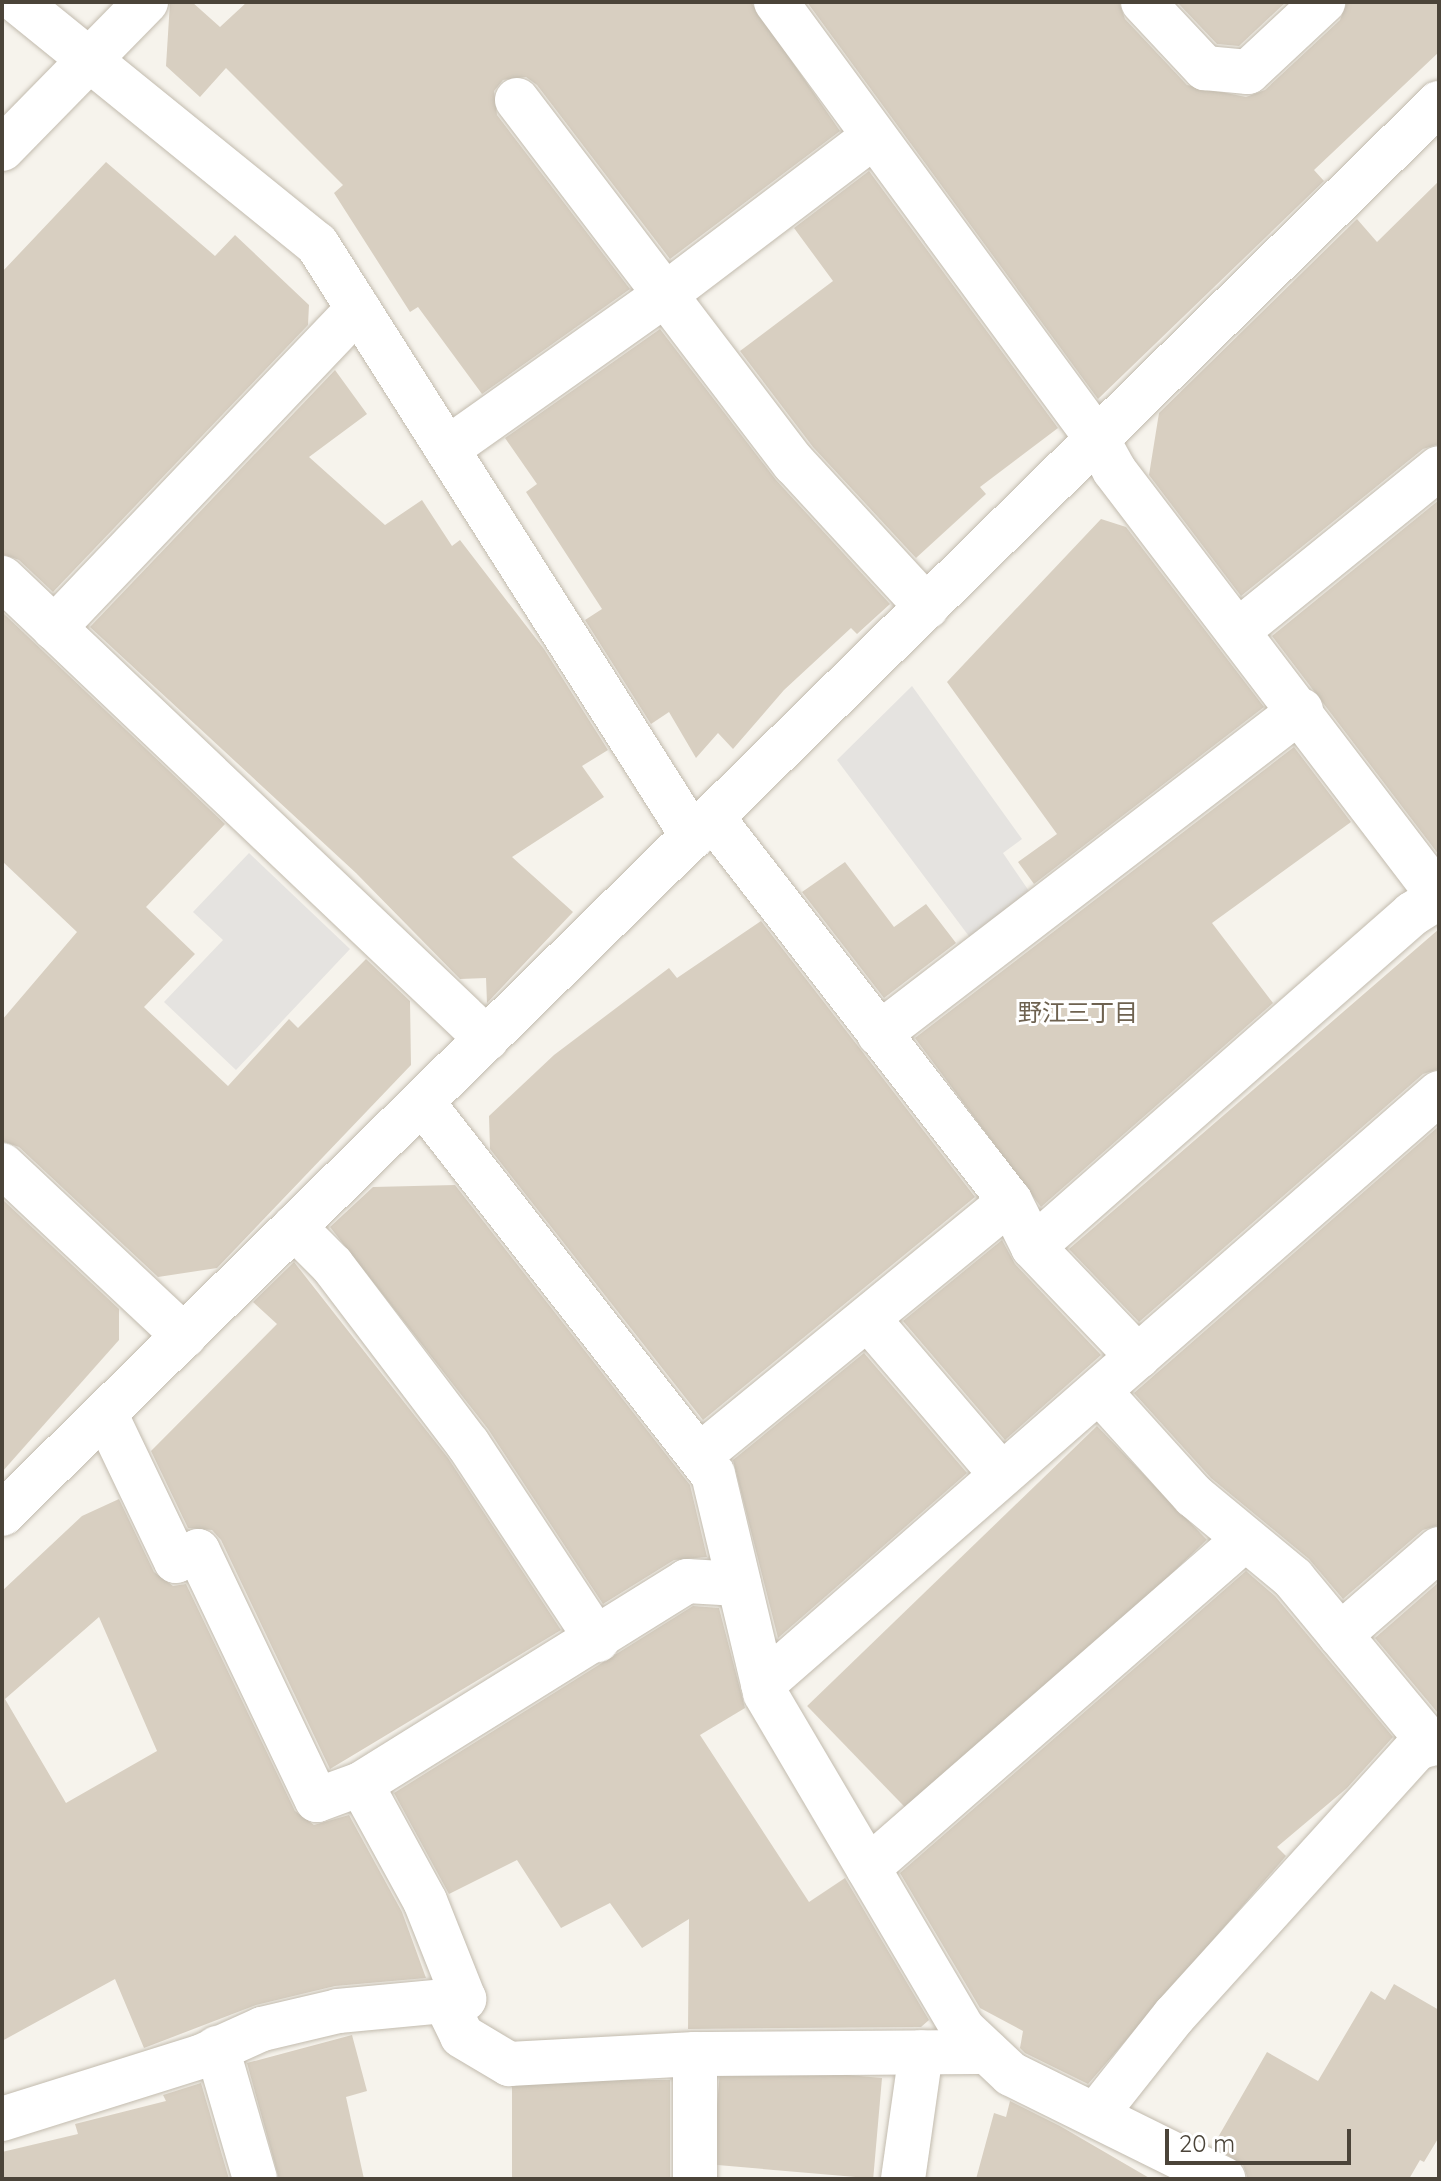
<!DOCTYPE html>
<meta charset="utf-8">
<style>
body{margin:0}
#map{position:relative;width:1441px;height:2181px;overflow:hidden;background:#f6f3ec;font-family:Quicksand,"Noto Sans JP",sans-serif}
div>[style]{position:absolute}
.parking>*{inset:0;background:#e5e3e0}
.building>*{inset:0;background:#d8cfc1;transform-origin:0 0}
.roads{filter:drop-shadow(0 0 2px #c2bbae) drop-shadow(0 0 2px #c2bbae)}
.minor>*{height:44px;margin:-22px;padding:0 22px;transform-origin:22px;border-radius:22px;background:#fff}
span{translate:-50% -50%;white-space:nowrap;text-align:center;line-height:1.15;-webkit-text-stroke:6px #fff;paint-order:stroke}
.neighbourhood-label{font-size:24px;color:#6e6250}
.frame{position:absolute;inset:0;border:4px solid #4b4439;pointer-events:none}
.scale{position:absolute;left:1165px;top:2129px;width:186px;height:36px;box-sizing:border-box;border:4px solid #4b4439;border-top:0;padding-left:10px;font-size:24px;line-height:28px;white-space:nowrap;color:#4b4439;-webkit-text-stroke:6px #fff;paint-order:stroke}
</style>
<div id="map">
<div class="parking">
<i style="clip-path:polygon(912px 686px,1022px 839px,1003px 853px,1033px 897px,974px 943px,837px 760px)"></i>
<i style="clip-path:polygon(249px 853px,350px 949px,236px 1070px,164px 1002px,223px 940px,193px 912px)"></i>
</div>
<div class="building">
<i style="clip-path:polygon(170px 2px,192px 2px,220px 27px,247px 2px,751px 2px,840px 131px,670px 259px,537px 85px,526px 77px,503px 80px,494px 91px,497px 115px,630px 289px,482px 394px,418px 307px,410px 312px,334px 193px,343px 185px,226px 68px,200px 97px,166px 66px)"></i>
<i style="clip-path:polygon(807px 2px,1119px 2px,1125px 19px,1187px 85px,1246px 97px,1265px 90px,1340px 20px,1347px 2px,1439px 2px,1439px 52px,1314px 170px,1324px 181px,1098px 399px)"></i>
<i style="clip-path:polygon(1177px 2px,1286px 2px,1239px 46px,1217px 44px)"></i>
<i style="clip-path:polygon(106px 162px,215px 256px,235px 235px,309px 305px,308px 325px,53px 592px,19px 560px,2px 554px,2px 272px)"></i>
<i style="clip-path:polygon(869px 171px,1058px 428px,980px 487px,986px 494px,916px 558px,813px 447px,740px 351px,833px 281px,794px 228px)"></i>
<i style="clip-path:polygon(1439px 181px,1439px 444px,1423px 449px,1241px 596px,1149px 475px,1159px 413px,1357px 219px,1377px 242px)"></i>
<i style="clip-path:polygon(660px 329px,776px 480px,890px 604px,857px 634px,851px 628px,784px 690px,733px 749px,718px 733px,696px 758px,669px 712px,651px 724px,585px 620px,602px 609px,526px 492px,537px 484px,505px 438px)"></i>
<i style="clip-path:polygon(335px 370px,367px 414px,309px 457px,385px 525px,422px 500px,452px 546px,460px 540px,544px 649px,608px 750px,582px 766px,604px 797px,512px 857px,573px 912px,487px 1003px,486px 978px,460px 979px,356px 873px,90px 627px)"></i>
<i style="clip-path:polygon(1439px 500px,1439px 855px,1272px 636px)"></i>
<i style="clip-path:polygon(1101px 519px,1126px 527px,1264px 707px,1034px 884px,1018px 862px,1057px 834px,947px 682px)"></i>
<i style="clip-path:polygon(2px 612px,225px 824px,146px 907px,195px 954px,144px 1007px,228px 1086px,289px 1019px,298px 1028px,366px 959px,410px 1001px,411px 1065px,217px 1268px,158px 1277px,19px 1147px,2px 1141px,2px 1020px,77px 932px,2px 861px)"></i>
<i style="clip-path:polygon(1294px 747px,1351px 822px,1212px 923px,1273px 1003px,1041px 1207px,915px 1038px)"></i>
<i style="clip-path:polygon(845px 862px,894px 927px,926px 904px,956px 943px,884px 998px,802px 892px)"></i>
<i style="clip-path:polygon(761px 921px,975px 1197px,703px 1420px,490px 1149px,489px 1116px,554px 1055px,669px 968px,677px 978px)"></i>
<i style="clip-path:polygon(1439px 929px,1439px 1069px,1423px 1074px,1139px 1322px,1069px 1249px)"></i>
<i style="clip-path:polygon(1439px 1126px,1439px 1525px,1423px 1530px,1343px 1599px,1309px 1559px,1211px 1478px,1134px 1393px)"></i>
<i style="clip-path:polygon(455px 1185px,690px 1485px,707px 1557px,674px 1560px,603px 1604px,488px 1429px,330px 1227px,373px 1187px)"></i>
<i style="clip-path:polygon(2px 1199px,119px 1309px,119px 1340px,2px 1472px)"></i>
<i style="clip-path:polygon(1002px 1240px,1015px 1264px,1101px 1355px,1005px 1440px,903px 1321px)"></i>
<i style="clip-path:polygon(294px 1262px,448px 1458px,561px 1630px,330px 1769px,221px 1540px,212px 1530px,188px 1528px,151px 1451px,277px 1324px,253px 1302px)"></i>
<i style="clip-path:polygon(864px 1353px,967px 1473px,778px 1638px,733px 1460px)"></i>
<i style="left:1097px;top:1426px;width:158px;height:403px;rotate:46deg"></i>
<i style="clip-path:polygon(evenodd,119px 1499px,154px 1572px,173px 1586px,186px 1584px,295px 1811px,314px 1825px,349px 1815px,402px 1912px,426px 1978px,335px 1986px,256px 2005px,144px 2048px,115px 1979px,2px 2041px,2px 1591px,82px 1516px,119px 1499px,99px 1617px,157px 1751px,66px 1803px,5px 1699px,99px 1617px)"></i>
<i style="clip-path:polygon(1246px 1571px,1275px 1596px,1393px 1737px,1347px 1788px,1277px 1847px,1286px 1856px,1088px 2084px,1025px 2053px,1020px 2048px,1023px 2031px,980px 2008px,900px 1873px)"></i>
<i style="clip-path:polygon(1439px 1582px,1439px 1710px,1437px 1712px,1375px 1638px)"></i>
<i style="clip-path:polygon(693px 1606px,719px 1608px,745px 1708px,700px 1735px,809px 1902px,845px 1878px,929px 2020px,921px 2027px,688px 2029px,689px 1919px,642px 1948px,610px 1903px,561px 1928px,517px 1860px,449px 1894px,394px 1793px)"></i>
<i style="clip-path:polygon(1394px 1984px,1439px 2010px,1439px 2137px,1424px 2162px,1420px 2160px,1409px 2179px,1248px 2179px,1243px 2165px,1213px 2146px,1267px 2052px,1318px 2081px,1371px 1991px,1385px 2000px)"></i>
<i style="clip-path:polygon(352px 2035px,367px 2091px,346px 2097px,364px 2179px,279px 2179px,247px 2063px)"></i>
<i style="left:882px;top:2078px;width:101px;height:162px;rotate:95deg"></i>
<i style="left:670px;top:2080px;width:99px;height:158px;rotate:90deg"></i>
<i style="clip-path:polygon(201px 2083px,229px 2179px,2px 2179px,2px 2152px,78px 2134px,75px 2124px,166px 2101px,163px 2095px)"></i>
<i style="clip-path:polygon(1010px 2101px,1060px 2126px,1151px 2179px,976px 2179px,994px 2113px,1006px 2117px)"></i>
</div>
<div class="roads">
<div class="minor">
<i style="left:18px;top:2px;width:385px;rotate:39deg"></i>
<i style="left:317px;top:244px;width:702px;rotate:57.62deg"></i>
<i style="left:776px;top:2px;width:542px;rotate:53.7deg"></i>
<i style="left:1097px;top:439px;width:35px;rotate:61deg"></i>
<i style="left:1114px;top:470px;width:536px;rotate:52.66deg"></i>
<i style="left:1143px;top:2px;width:91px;rotate:46.8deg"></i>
<i style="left:1205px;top:68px;width:43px;rotate:5.3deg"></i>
<i style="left:1248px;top:72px;width:103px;rotate:-43deg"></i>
<i style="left:517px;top:100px;width:457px;rotate:52.7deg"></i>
<i style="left:794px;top:463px;width:196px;rotate:47.3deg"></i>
<i style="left:2px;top:149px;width:206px;rotate:-45.6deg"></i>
<i style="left:447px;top:449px;width:268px;rotate:-35.3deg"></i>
<i style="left:666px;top:294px;width:261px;rotate:-37.2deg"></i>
<i style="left:2px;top:578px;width:669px;rotate:43.55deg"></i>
<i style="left:54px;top:628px;width:441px;rotate:-46.4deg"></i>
<i style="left:1239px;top:630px;width:257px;rotate:-39deg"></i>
<i style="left:712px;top:817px;width:486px;rotate:52.2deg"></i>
<i style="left:1010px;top:1201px;width:51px;rotate:63.4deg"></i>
<i style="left:1033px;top:1247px;width:152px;rotate:46.3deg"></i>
<i style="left:879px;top:1034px;width:532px;rotate:-37.52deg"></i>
<i style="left:422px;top:1102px;width:472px;rotate:52deg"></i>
<i style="left:713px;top:1474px;width:225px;rotate:76.6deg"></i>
<i style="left:765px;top:1693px;width:390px;rotate:59.5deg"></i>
<i style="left:963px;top:2029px;width:66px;rotate:43.2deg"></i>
<i style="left:1011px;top:2074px;width:237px;rotate:26.3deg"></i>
<i style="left:2px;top:1165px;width:250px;rotate:43.2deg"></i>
<i style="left:294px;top:1227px;width:54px;rotate:45deg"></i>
<i style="left:332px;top:1265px;width:225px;rotate:52.8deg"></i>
<i style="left:468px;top:1444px;width:235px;rotate:56.6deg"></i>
<i style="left:1033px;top:1247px;width:505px;rotate:-41.3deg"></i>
<i style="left:1412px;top:914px;width:32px;rotate:-32deg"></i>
<i style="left:869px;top:1320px;width:204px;rotate:49.4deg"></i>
<i style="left:1099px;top:1391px;width:142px;rotate:47.9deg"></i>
<i style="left:1194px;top:1496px;width:129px;rotate:39.6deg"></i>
<i style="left:1293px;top:1578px;width:216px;rotate:50.3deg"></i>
<i style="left:105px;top:1413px;width:164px;rotate:64.4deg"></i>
<i style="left:176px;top:1561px;width:24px;rotate:-24deg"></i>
<i style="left:198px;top:1551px;width:276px;rotate:64.5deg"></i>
<i style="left:317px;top:1800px;width:47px;rotate:-20deg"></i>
<i style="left:361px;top:1784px;width:384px;rotate:-31.9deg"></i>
<i style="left:687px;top:1581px;width:52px;rotate:3.3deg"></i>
<i style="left:699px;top:1456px;width:402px;rotate:-39.3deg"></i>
<i style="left:2px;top:1514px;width:2014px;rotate:-44.48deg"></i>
<i style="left:1340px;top:1635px;width:131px;rotate:-41deg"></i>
<i style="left:763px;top:1684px;width:898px;rotate:-41.16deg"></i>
<i style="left:868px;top:1868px;width:500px;rotate:-41.11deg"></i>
<i style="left:447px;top:2005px;width:34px;rotate:64deg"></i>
<i style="left:462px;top:2036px;width:55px;rotate:30.8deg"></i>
<i style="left:509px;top:2064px;width:186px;rotate:-3.1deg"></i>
<i style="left:695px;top:2054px;width:292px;rotate:-0.4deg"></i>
<i style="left:217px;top:2048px;width:136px;rotate:73.8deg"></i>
<i style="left:1097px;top:2113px;width:124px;rotate:-51.6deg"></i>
<i style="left:1174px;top:2016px;width:360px;rotate:-47.8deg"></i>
<i style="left:1416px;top:1749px;width:25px;rotate:-21deg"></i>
<i style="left:2px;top:2119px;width:207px;rotate:-17.4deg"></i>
<i style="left:200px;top:2057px;width:68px;rotate:-24.3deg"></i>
<i style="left:262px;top:2029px;width:78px;rotate:-13.3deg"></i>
<i style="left:338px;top:2011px;width:127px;rotate:-5.4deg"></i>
<i style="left:464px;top:1999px;width:105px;rotate:-111.7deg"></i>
<i style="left:425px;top:1901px;width:133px;rotate:-118.7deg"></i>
<i style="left:695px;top:2179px;width:125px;rotate:-90deg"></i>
<i style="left:903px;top:2179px;width:128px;rotate:-81.9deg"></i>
</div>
</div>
<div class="neighbourhood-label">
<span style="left:1078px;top:1013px">野江三丁目</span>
</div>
<div class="frame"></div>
<div class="scale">20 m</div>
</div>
